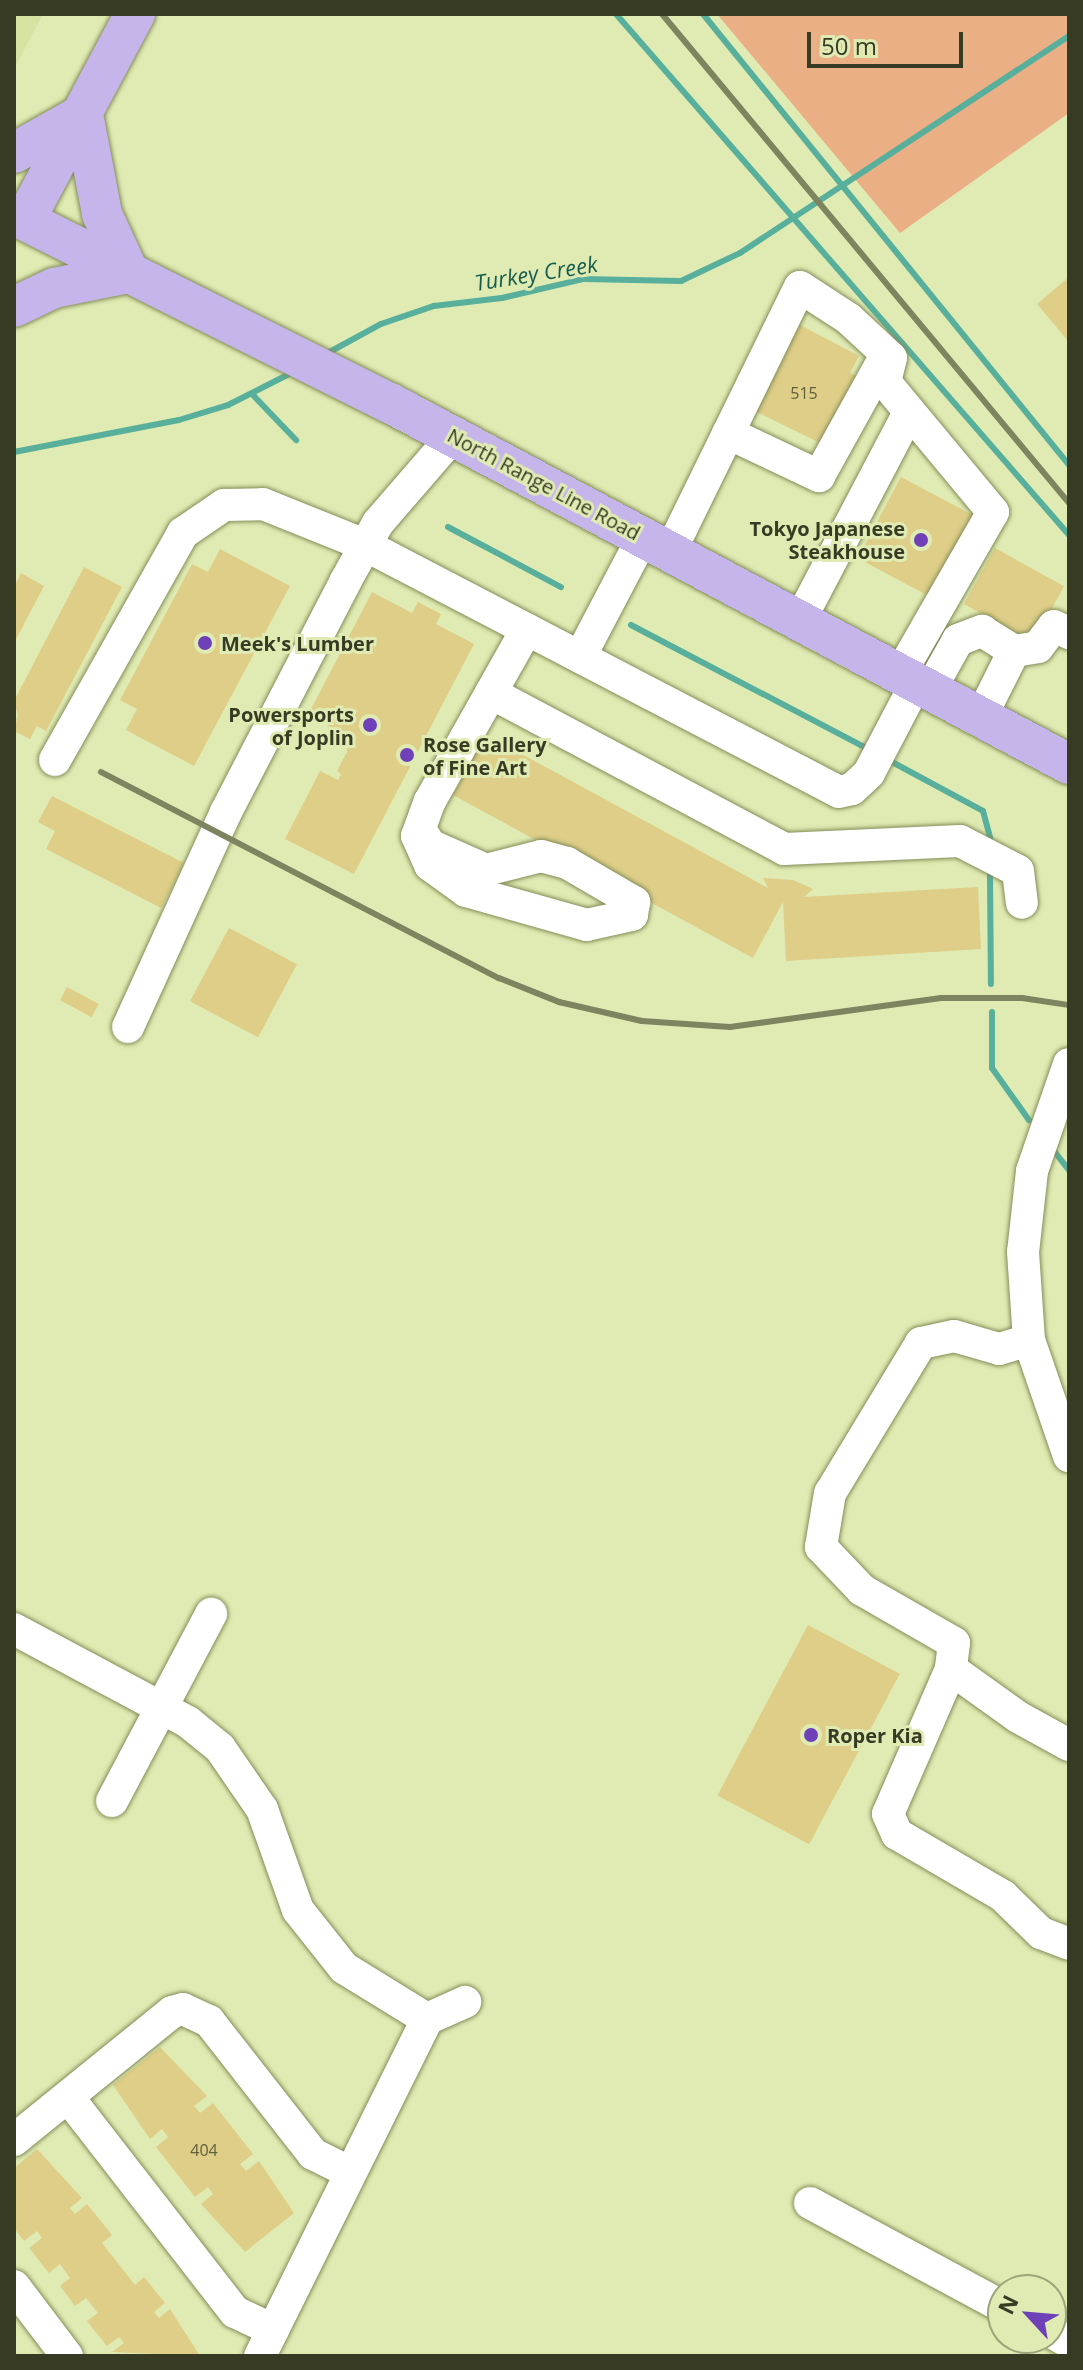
<!DOCTYPE html>
<style>
body{margin:0}
#map{position:relative;width:1083px;height:2370px;overflow:hidden;background:#e0ebb3;font-family:"Open Sans",sans-serif}
div>[style]{position:absolute}
.built>*{inset:0;background:#d6e2a2}
.green>*{inset:0;background:#eaaf85}
.stream>*{height:6px;margin:-3px;padding:0 3px;transform-origin:3px;border-radius:3px;background:#58af9b}
.building>*{inset:0;background:#dece88;transform-origin:0 0}
.roads{filter:drop-shadow(0 0 2px #848d59) drop-shadow(0 0 2px #848d59)}
.minor>*{height:32px;margin:-16px;padding:0 16px;transform-origin:16px;border-radius:16px;background:#fff}
.major>*{height:40px;margin:-20px;padding:0 20px;transform-origin:20px;border-radius:20px;background:#c5b5eb}
.rail>*{height:6px;margin:-3px;padding:0 3px;transform-origin:3px;border-radius:3px;background:#7d845f}
.dots>*{width:22px;height:22px;translate:-50% -50%;box-sizing:border-box;border:4px solid #e0ebb3;border-radius:50%}
span{translate:-50% -50%;white-space:nowrap;text-align:center;line-height:1.15;-webkit-text-stroke:6px #e0ebb3;paint-order:stroke}
.number-label{font-size:16px;color:#61603d}
.number-label span{-webkit-text-stroke-width:0}
.street-label{font-size:20px;color:#373b24}
.poi-label{font-size:20px;color:#373b24;font-weight:700}
.right{translate:-100% -50%;text-align:right}
.left{translate:0 -50%;text-align:left}
.water-label{font-size:22px;color:#155d4f;font-style:italic}
.frame{position:absolute;inset:0;border:16px solid #373b24;pointer-events:none}
.north{position:absolute;left:987px;top:2274px;width:80px;height:80px;box-sizing:border-box;background:#e0ebb3;border:2px solid #9ca57a;border-radius:50%;rotate:296deg;font-size:22px;font-weight:700;line-height:32px;text-align:center;color:#373b24}
.north::after{content:'';display:block;margin:auto;width:28px;height:36px;background:#6e41b9;clip-path:polygon(50% 0,100% 100%,50% 72%,0 100%)}
.scale{position:absolute;left:807px;top:32px;width:156px;height:36px;box-sizing:border-box;border:4px solid #373b24;border-top:0;padding-left:10px;font-size:24px;line-height:28px;white-space:nowrap;color:#373b24;-webkit-text-stroke:6px #e0ebb3;paint-order:stroke}
</style>
<div id="map">
<div class="built">
<i style="clip-path:polygon(14px 14px,43px 14px,14px 69px)"></i>
</div>
<div class="green">
<i style="clip-path:polygon(717px 14px,1069px 14px,1069px 113px,900px 233px)"></i>
</div>
<div class="stream">
<i style="left:616px;top:14px;width:690px;rotate:48.99deg"></i>
<i style="left:703px;top:14px;width:581px;rotate:50.94deg"></i>
<i style="left:324px;top:355px;width:65px;rotate:-28.5deg"></i>
<i style="left:381px;top:324px;width:56px;rotate:-18.8deg"></i>
<i style="left:434px;top:306px;width:68px;rotate:-6.7deg"></i>
<i style="left:502px;top:298px;width:83px;rotate:-13.2deg"></i>
<i style="left:583px;top:279px;width:98px;rotate:1.2deg"></i>
<i style="left:681px;top:281px;width:65px;rotate:-25.4deg"></i>
<i style="left:740px;top:253px;width:394px;rotate:-33.4deg"></i>
<i style="left:252px;top:394px;width:64px;rotate:46.3deg"></i>
<i style="left:14px;top:452px;width:168px;rotate:-11deg"></i>
<i style="left:179px;top:420px;width:51px;rotate:-17deg"></i>
<i style="left:228px;top:405px;width:73px;rotate:-26.9deg"></i>
<i style="left:448px;top:527px;width:128px;rotate:28deg"></i>
<i style="left:631px;top:625px;width:263px;rotate:27.6deg"></i>
<i style="left:894px;top:763px;width:101px;rotate:28.3deg"></i>
<i style="left:983px;top:811px;width:28px;rotate:75deg"></i>
<i style="left:990px;top:875px;width:109px;rotate:89.5deg"></i>
<i style="left:992px;top:1012px;width:56px;rotate:90deg"></i>
<i style="left:992px;top:1068px;width:64px;rotate:54.6deg"></i>
<i style="left:1054px;top:1151px;width:24px;rotate:52deg"></i>
</div>
<div class="building">
<i style="clip-path:polygon(1069px 277px,1069px 342px,1037px 304px)"></i>
<i style="clip-path:polygon(787px 318px,859px 356px,850px 373px,856px 376px,820px 443px,753px 410px)"></i>
<i style="left:901px;top:477px;width:93px;height:92px;rotate:28deg"></i>
<i style="left:995px;top:548px;width:79px;height:64px;rotate:29deg"></i>
<i style="clip-path:polygon(220px 549px,290px 586px,194px 766px,126px 730px,137px 709px,120px 700px,192px 564px,208px 572px)"></i>
<i style="clip-path:polygon(84px 567px,122px 587px,46px 731px,37px 726px,30px 739px,14px 731px,18px 715px,14px 701px)"></i>
<i style="clip-path:polygon(21px 573px,44px 586px,14px 643px,14px 587px)"></i>
<i style="clip-path:polygon(372px 592px,412px 613px,418px 602px,441px 614px,436px 624px,474px 644px,354px 874px,285px 839px,320px 771px,338px 780px,341px 774px,337px 771px,347px 752px,347px 736px,308px 715px)"></i>
<i style="clip-path:polygon(485px 734px,768px 888px,763px 878px,793px 880px,813px 889px,804px 897px,978px 887px,981px 949px,786px 961px,783px 902px,753px 958px,453px 795px)"></i>
<i style="clip-path:polygon(52px 796px,184px 863px,161px 908px,46px 849px,55px 831px,38px 822px)"></i>
<i style="left:229px;top:928px;width:77px;height:83px;rotate:28deg"></i>
<i style="left:67px;top:987px;width:36px;height:15px;rotate:28deg"></i>
<i style="left:808px;top:1625px;width:104px;height:193px;rotate:28deg"></i>
<i style="clip-path:polygon(160px 2047px,207px 2096px,194px 2106px,200px 2113px,213px 2103px,253px 2154px,240px 2164px,246px 2171px,259px 2161px,294px 2213px,245px 2252px,201px 2204px,213px 2194px,208px 2187px,195px 2197px,156px 2147px,168px 2137px,162px 2129px,150px 2139px,113px 2085px)"></i>
<i style="clip-path:polygon(37px 2149px,82px 2198px,70px 2208px,75px 2214px,87px 2204px,112px 2235px,102px 2243px,135px 2285px,144px 2277px,165px 2303px,154px 2312px,159px 2318px,170px 2309px,200px 2356px,112px 2352px,124px 2343px,119px 2337px,107px 2346px,87px 2321px,98px 2313px,86px 2298px,75px 2306px,60px 2286px,70px 2278px,60px 2264px,49px 2273px,29px 2248px,42px 2238px,37px 2231px,24px 2241px,14px 2228px,14px 2168px)"></i>
</div>
<div class="roads">
<div class="minor">
<i style="left:728px;top:433px;width:101px;rotate:25.3deg"></i>
<i style="left:819px;top:476px;width:136px;rotate:-61deg"></i>
<i style="left:670px;top:552px;width:295px;rotate:-63.9deg"></i>
<i style="left:800px;top:287px;width:59px;rotate:33.1deg"></i>
<i style="left:849px;top:319px;width:57px;rotate:42.9deg"></i>
<i style="left:891px;top:358px;width:25px;rotate:104deg"></i>
<i style="left:885px;top:382px;width:169px;rotate:50.3deg"></i>
<i style="left:993px;top:512px;width:187px;rotate:119.9deg"></i>
<i style="left:800px;top:620px;width:235px;rotate:-62.3deg"></i>
<i style="left:1014px;top:651px;width:24px;rotate:-9deg"></i>
<i style="left:1038px;top:647px;width:26px;rotate:-53deg"></i>
<i style="left:1054px;top:626px;width:17px;rotate:25deg"></i>
<i style="left:580px;top:657px;width:136px;rotate:-62.3deg"></i>
<i style="left:930px;top:690px;width:57px;rotate:-60.8deg"></i>
<i style="left:958px;top:640px;width:26px;rotate:-21deg"></i>
<i style="left:982px;top:631px;width:38px;rotate:32deg"></i>
<i style="left:1014px;top:651px;width:74px;rotate:116.6deg"></i>
<i style="left:491px;top:693px;width:332px;rotate:28deg"></i>
<i style="left:784px;top:849px;width:176px;rotate:-2.6deg"></i>
<i style="left:960px;top:841px;width:65px;rotate:27.3deg"></i>
<i style="left:1018px;top:871px;width:32px;rotate:83deg"></i>
<i style="left:55px;top:760px;width:261px;rotate:-60.6deg"></i>
<i style="left:183px;top:533px;width:50px;rotate:-34.3deg"></i>
<i style="left:224px;top:505px;width:39px;rotate:-1deg"></i>
<i style="left:263px;top:504px;width:110px;rotate:21.9deg"></i>
<i style="left:365px;top:545px;width:534px;rotate:27.52deg"></i>
<i style="left:839px;top:792px;width:13px;rotate:-13deg"></i>
<i style="left:852px;top:789px;width:23px;rotate:-43deg"></i>
<i style="left:869px;top:773px;width:102px;rotate:-62.4deg"></i>
<i style="left:420px;top:829px;width:19px;rotate:58deg"></i>
<i style="left:430px;top:845px;width:61px;rotate:24.1deg"></i>
<i style="left:486px;top:870px;width:57px;rotate:-14.3deg"></i>
<i style="left:541px;top:856px;width:27px;rotate:15deg"></i>
<i style="left:567px;top:863px;width:78px;rotate:30.2deg"></i>
<i style="left:634px;top:902px;width:13px;rotate:99deg"></i>
<i style="left:632px;top:915px;width:46px;rotate:167.5deg"></i>
<i style="left:587px;top:925px;width:126px;rotate:-164.3deg"></i>
<i style="left:466px;top:891px;width:44px;rotate:-144.2deg"></i>
<i style="left:430px;top:865px;width:32px;rotate:-114deg"></i>
<i style="left:417px;top:836px;width:37px;rotate:-70deg"></i>
<i style="left:430px;top:801px;width:197px;rotate:-60.6deg"></i>
<i style="left:128px;top:1027px;width:236px;rotate:-65.5deg"></i>
<i style="left:226px;top:812px;width:259px;rotate:-62.6deg"></i>
<i style="left:345px;top:582px;width:68px;rotate:-60.8deg"></i>
<i style="left:378px;top:523px;width:115px;rotate:-49.2deg"></i>
<i style="left:1069px;top:1064px;width:113px;rotate:109.1deg"></i>
<i style="left:1032px;top:1171px;width:81px;rotate:96.3deg"></i>
<i style="left:1023px;top:1252px;width:88px;rotate:86.1deg"></i>
<i style="left:1029px;top:1340px;width:123px;rotate:71deg"></i>
<i style="left:1029px;top:1340px;width:31px;rotate:163deg"></i>
<i style="left:999px;top:1349px;width:47px;rotate:-163.9deg"></i>
<i style="left:954px;top:1336px;width:34px;rotate:168deg"></i>
<i style="left:921px;top:1343px;width:175px;rotate:121.2deg"></i>
<i style="left:830px;top:1493px;width:55px;rotate:99.5deg"></i>
<i style="left:821px;top:1547px;width:59px;rotate:46.4deg"></i>
<i style="left:862px;top:1590px;width:106px;rotate:29.9deg"></i>
<i style="left:954px;top:1643px;width:26px;rotate:97deg"></i>
<i style="left:951px;top:1669px;width:158px;rotate:113.5deg"></i>
<i style="left:888px;top:1814px;width:22px;rotate:66deg"></i>
<i style="left:897px;top:1834px;width:123px;rotate:30.3deg"></i>
<i style="left:1003px;top:1896px;width:53px;rotate:44.2deg"></i>
<i style="left:1041px;top:1933px;width:30px;rotate:21deg"></i>
<i style="left:14px;top:1629px;width:197px;rotate:28.1deg"></i>
<i style="left:188px;top:1722px;width:41px;rotate:39.1deg"></i>
<i style="left:220px;top:1748px;width:74px;rotate:55.5deg"></i>
<i style="left:262px;top:1809px;width:107px;rotate:70.4deg"></i>
<i style="left:298px;top:1910px;width:74px;rotate:51.6deg"></i>
<i style="left:344px;top:1968px;width:97px;rotate:31.6deg"></i>
<i style="left:427px;top:2019px;width:42px;rotate:-24.1deg"></i>
<i style="left:951px;top:1669px;width:82px;rotate:35.6deg"></i>
<i style="left:1018px;top:1717px;width:58px;rotate:28.8deg"></i>
<i style="left:112px;top:1801px;width:212px;rotate:-62.1deg"></i>
<i style="left:68px;top:2097px;width:272px;rotate:52.2deg"></i>
<i style="left:235px;top:2312px;width:42px;rotate:25.3deg"></i>
<i style="left:14px;top:2140px;width:203px;rotate:-39deg"></i>
<i style="left:172px;top:2012px;width:11px;rotate:-15deg"></i>
<i style="left:183px;top:2009px;width:29px;rotate:25deg"></i>
<i style="left:209px;top:2021px;width:169px;rotate:52deg"></i>
<i style="left:313px;top:2154px;width:42px;rotate:26.6deg"></i>
<i style="left:810px;top:2203px;width:219px;rotate:28.3deg"></i>
<i style="left:14px;top:2286px;width:88px;rotate:52.9deg"></i>
<i style="left:1051px;top:2332px;width:21px;rotate:29deg"></i>
<i style="left:260px;top:2356px;width:376px;rotate:-63.6deg"></i>
</div>
<div class="major">
<i style="left:14px;top:153px;width:79px;rotate:-29.5deg"></i>
<i style="left:83px;top:114px;width:102px;rotate:79.2deg"></i>
<i style="left:102px;top:214px;width:65px;rotate:65.4deg"></i>
<i style="left:129px;top:273px;width:76px;rotate:168.7deg"></i>
<i style="left:54px;top:288px;width:44px;rotate:154.6deg"></i>
<i style="left:14px;top:215px;width:420px;rotate:26.6deg"></i>
<i style="left:390px;top:403px;width:769px;rotate:28deg"></i>
<i style="left:25px;top:220px;width:234px;rotate:-61.9deg"></i>
</div>
</div>
<div class="rail">
<i style="left:662px;top:14px;width:636px;rotate:50.23deg"></i>
<i style="left:101px;top:772px;width:448px;rotate:27.4deg"></i>
<i style="left:499px;top:978px;width:65px;rotate:21.8deg"></i>
<i style="left:559px;top:1002px;width:85px;rotate:12.9deg"></i>
<i style="left:642px;top:1021px;width:88px;rotate:3.9deg"></i>
<i style="left:730px;top:1027px;width:213px;rotate:-7.8deg"></i>
<i style="left:941px;top:998px;width:81px"></i>
<i style="left:1022px;top:998px;width:48px;rotate:8.5deg"></i>
</div>
<div class="dots">
<i style="left:921px;top:540px;background:#6e41b9"></i>
<i style="left:205px;top:643px;background:#6e41b9"></i>
<i style="left:370px;top:725px;background:#6e41b9"></i>
<i style="left:407px;top:755px;background:#6e41b9"></i>
<i style="left:811px;top:1735px;background:#6e41b9"></i>
</div>
<div class="number-label">
<span style="left:804px;top:393px">515</span>
<span style="left:204px;top:2150px">404</span>
</div>
<div class="street-label">
<span style="left:544px;top:484px;rotate:28deg">North Range Line Road</span>
</div>
<div class="poi-label">
<span class="right" style="left:905px;top:540px">Tokyo Japanese<br>Steakhouse</span>
<span class="left" style="left:221px;top:643px">Meek's Lumber</span>
<span class="right" style="left:354px;top:726px">Powersports<br>of Joplin</span>
<span class="left" style="left:423px;top:756px">Rose Gallery<br>of Fine Art</span>
<span class="left" style="left:827px;top:1735px">Roper Kia</span>
</div>
<div class="water-label">
<span style="left:536px;top:273px;rotate:-9deg">Turkey Creek</span>
</div>
<div class="frame"></div>
<div class="north">N</div>
<div class="scale">50 m</div>
</div>
